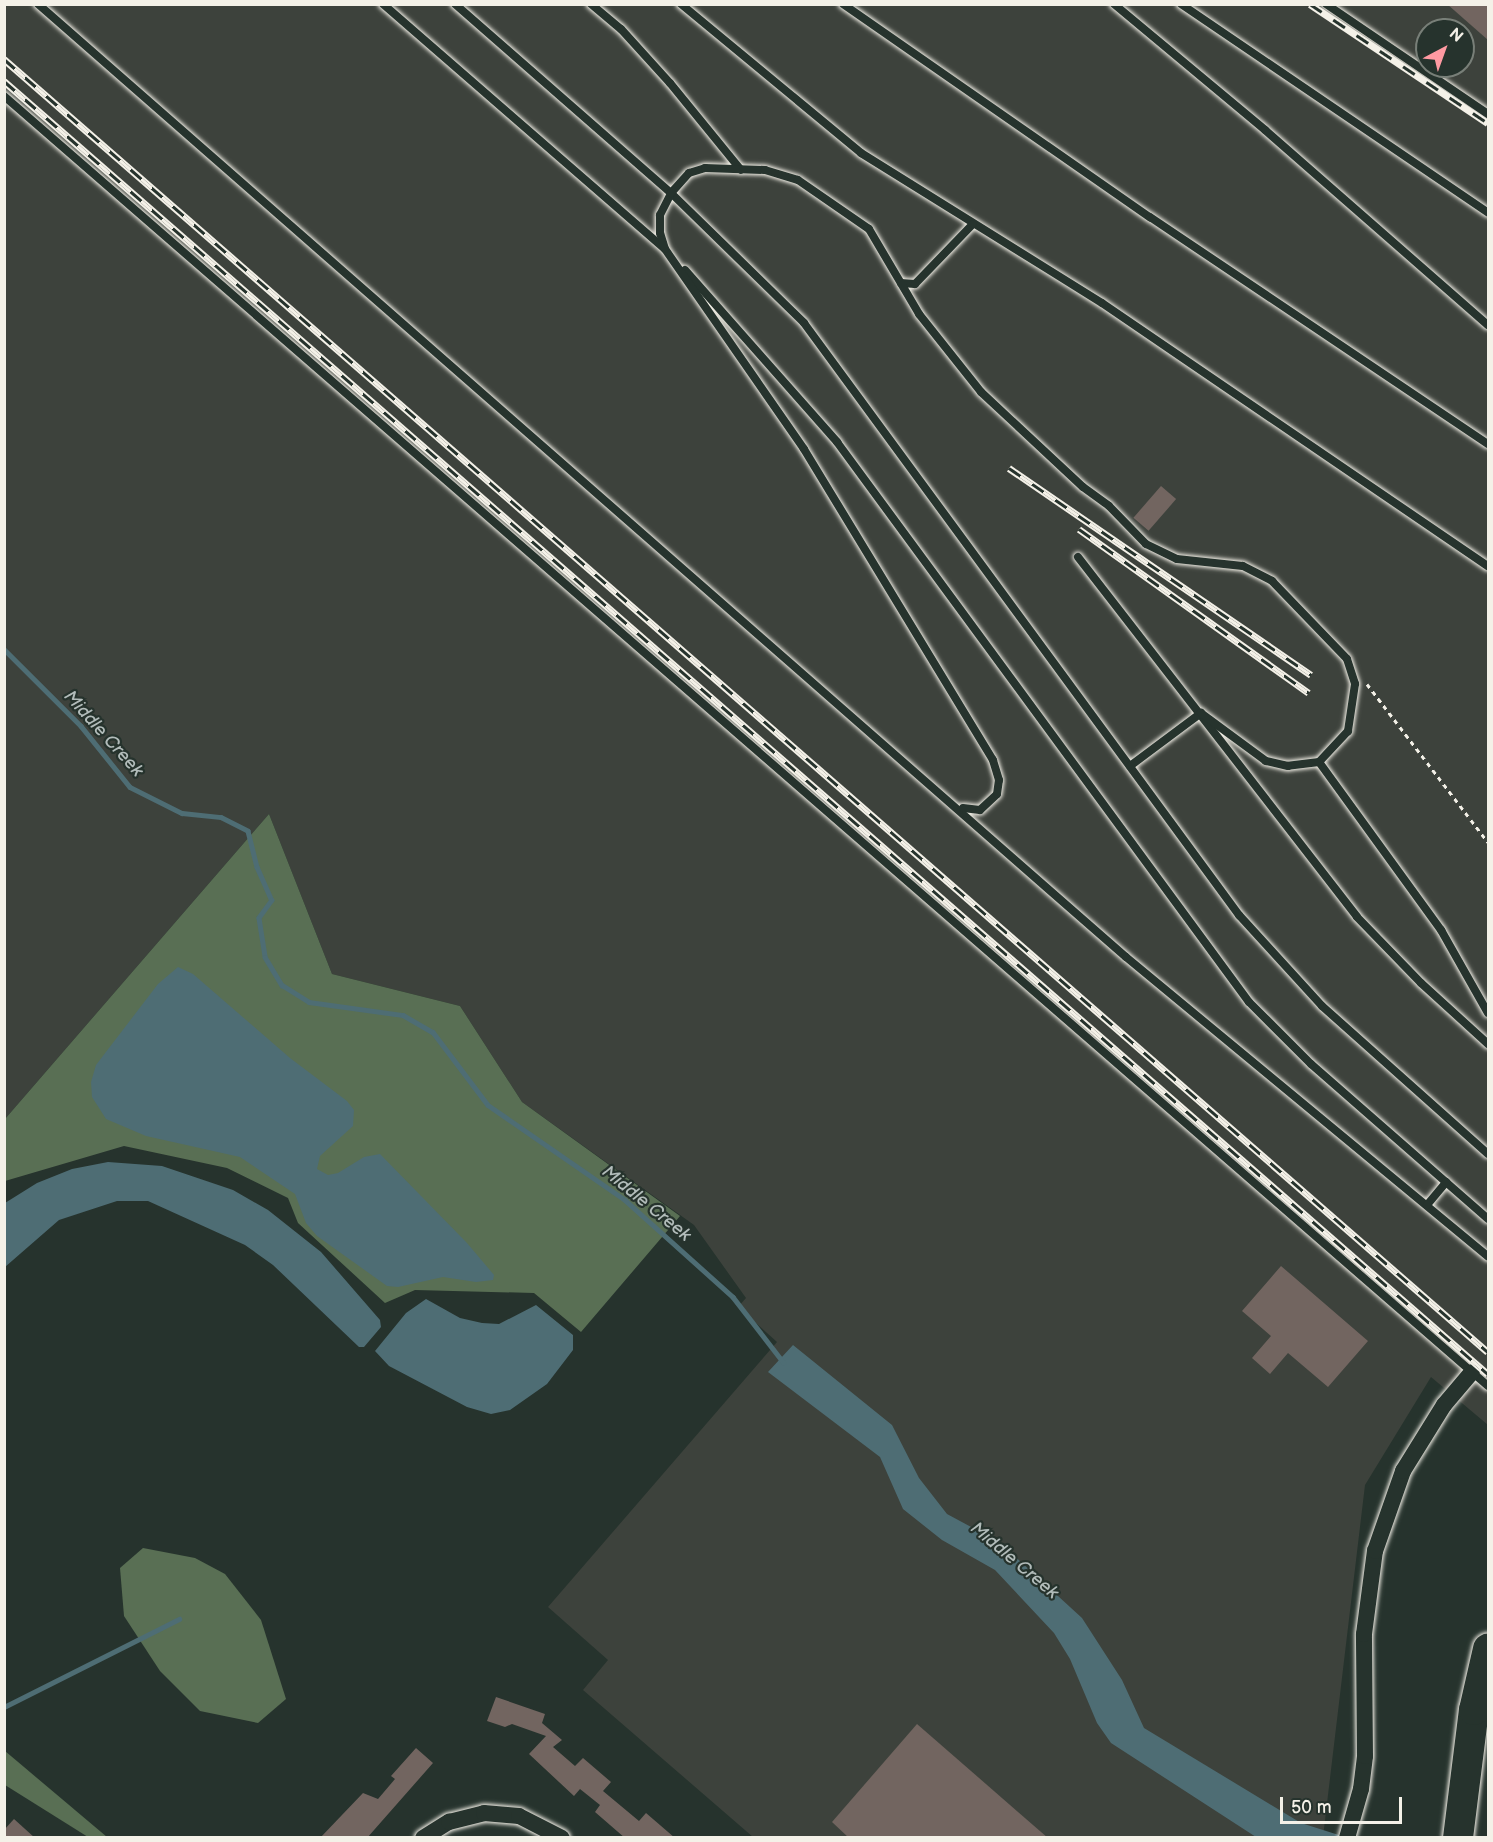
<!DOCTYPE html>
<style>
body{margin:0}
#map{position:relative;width:1493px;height:1842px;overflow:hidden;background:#26332d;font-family:"Balsamiq Sans",sans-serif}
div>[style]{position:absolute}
.built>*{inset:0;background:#3d423c}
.green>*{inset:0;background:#596f54}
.water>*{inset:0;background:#4e6d74}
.stream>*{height:4.5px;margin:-2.25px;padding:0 2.25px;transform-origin:2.25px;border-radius:2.25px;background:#4e6d74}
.building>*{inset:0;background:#726560;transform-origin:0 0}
.path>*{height:3px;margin-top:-1.5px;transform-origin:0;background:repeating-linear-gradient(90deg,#f4f1e8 0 4.5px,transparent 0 9px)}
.roads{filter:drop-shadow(0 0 2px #f4f1e8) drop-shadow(0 0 2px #f4f1e8)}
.lane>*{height:8px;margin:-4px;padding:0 4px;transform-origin:4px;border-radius:4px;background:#26332d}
.street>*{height:16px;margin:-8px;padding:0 8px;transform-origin:8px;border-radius:8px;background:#26332d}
.highway>*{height:30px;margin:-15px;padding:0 15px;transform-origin:15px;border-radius:15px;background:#26332d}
.rail>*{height:7px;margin-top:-3.5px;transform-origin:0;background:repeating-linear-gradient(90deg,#26332d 0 14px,#f4f1e8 0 28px);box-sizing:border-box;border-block:2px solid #f4f1e8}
span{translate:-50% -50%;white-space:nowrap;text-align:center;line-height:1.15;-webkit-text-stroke:4.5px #26332d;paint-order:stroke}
.water-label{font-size:18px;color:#b2bcba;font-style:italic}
.frame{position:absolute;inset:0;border:6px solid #f4f1e8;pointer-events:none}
.north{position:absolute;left:1415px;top:18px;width:60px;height:60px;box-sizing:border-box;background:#26332d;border:2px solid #787f78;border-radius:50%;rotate:41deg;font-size:16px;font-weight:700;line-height:24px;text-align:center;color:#f4f1e8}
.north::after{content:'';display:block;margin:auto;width:21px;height:27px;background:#ff9aa2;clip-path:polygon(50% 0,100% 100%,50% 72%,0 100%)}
.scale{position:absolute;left:1280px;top:1797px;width:122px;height:27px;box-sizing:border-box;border:3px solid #f4f1e8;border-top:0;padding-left:8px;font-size:18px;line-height:21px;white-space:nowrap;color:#f4f1e8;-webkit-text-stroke:4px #26332d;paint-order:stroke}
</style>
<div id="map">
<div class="built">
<i style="clip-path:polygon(evenodd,5px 5px,1488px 5px,1488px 1425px,1431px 1377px,1365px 1485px,1323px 1837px,753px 1837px,583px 1690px,608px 1660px,548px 1607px,777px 1342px,738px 1307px,746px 1298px,694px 1225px,522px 1102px,460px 1006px,332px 974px,269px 814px,5px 1119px,5px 5px,1427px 30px,1463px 30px,1463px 66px,1427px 66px,1427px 30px)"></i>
</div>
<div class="green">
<i style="clip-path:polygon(269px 814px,332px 974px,460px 1006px,522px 1102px,680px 1216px,581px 1332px,534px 1293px,415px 1290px,385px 1303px,298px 1223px,288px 1198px,227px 1168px,124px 1146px,5px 1181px,5px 1119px)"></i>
<i style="clip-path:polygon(143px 1548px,195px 1558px,225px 1574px,261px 1620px,286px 1699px,258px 1723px,200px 1711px,160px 1671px,124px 1616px,120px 1568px)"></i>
<i style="clip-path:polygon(4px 1751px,5px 1751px,107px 1837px,88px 1837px,5px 1785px)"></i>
</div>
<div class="water">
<i style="clip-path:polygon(178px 967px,193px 974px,290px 1058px,347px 1101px,354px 1110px,353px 1126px,320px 1156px,317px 1169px,328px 1175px,338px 1173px,364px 1157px,380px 1154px,467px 1243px,494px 1275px,493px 1280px,476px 1282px,443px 1277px,398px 1287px,387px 1286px,317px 1236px,306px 1223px,295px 1194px,240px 1157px,146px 1136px,106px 1119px,92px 1097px,91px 1082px,96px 1065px,158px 984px)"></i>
<i style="clip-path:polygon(108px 1162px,162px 1166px,233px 1190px,268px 1210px,321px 1252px,380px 1320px,381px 1327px,364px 1347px,359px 1347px,273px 1265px,245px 1245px,148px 1201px,117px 1201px,59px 1220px,5px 1267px,5px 1203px,37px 1183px,72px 1169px)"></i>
<i style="clip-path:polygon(426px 1299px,460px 1318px,482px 1323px,499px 1324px,536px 1305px,573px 1335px,573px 1350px,547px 1384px,510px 1410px,491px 1414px,467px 1407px,389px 1366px,375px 1351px,406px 1313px)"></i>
<i style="clip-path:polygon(793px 1345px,892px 1425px,919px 1478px,947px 1514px,999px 1542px,1082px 1618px,1122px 1680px,1144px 1728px,1301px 1823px,1345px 1837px,1256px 1837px,1111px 1743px,1097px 1723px,1070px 1659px,1054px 1633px,995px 1570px,942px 1540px,903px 1509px,880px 1457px,768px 1372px)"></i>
</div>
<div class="stream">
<i style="left:4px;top:649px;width:109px;rotate:45deg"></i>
<i style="left:81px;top:726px;width:78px;rotate:51.2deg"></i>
<i style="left:130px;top:787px;width:58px;rotate:26.6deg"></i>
<i style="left:182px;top:813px;width:39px;rotate:6deg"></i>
<i style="left:221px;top:817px;width:30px;rotate:27deg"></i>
<i style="left:248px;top:831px;width:37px;rotate:76deg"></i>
<i style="left:257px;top:867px;width:36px;rotate:66deg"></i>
<i style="left:272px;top:900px;width:22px;rotate:126deg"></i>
<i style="left:259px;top:918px;width:39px;rotate:81deg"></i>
<i style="left:265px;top:957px;width:33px;rotate:59deg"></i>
<i style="left:282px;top:985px;width:32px;rotate:32deg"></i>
<i style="left:309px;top:1002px;width:95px;rotate:7.9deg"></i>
<i style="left:403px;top:1015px;width:34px;rotate:30deg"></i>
<i style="left:433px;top:1032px;width:91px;rotate:53deg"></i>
<i style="left:488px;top:1105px;width:167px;rotate:34.7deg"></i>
<i style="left:625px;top:1200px;width:145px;rotate:41.9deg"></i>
<i style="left:733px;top:1297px;width:83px;rotate:52.3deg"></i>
<i style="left:4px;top:1707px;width:196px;rotate:-26.7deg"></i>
</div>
<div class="building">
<i style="clip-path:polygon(1447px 4px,1488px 4px,1488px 40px)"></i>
<i style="left:1161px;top:486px;width:20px;height:42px;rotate:41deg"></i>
<i style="clip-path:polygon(1281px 1266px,1368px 1341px,1328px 1387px,1288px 1353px,1270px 1374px,1252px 1358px,1271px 1336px,1242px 1311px)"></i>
<i style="clip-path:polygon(496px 1697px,545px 1714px,542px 1723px,562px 1740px,553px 1747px,575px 1766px,583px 1758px,611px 1782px,603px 1791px,639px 1821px,646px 1813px,675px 1838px,625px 1838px,595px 1812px,600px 1805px,580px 1789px,574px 1796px,529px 1754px,546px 1736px,512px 1724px,505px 1727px,487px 1721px)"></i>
<i style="clip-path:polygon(917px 1724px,1048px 1838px,849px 1838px,832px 1822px)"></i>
<i style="clip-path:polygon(416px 1748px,433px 1763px,367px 1838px,320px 1838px,363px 1793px,378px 1799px,395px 1779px,391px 1776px)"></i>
<i style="clip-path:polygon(14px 1819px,35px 1838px,4px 1838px,4px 1830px)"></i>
</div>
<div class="path">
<i style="left:1367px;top:684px;width:199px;rotate:52.6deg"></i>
</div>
<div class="roads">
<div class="lane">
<i style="left:38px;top:4px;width:1446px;rotate:41.22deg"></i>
<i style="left:1126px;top:957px;width:470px;rotate:39.6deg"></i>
<i style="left:383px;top:4px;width:372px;rotate:41deg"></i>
<i style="left:455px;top:4px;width:287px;rotate:41.2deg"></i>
<i style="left:671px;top:193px;width:186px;rotate:44.3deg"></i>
<i style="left:804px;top:323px;width:735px;rotate:53.69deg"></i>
<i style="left:1239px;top:915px;width:123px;rotate:47.6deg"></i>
<i style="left:1322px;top:1006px;width:222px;rotate:41.7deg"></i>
<i style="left:591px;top:4px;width:39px;rotate:40deg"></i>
<i style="left:621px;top:29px;width:73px;rotate:47.8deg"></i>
<i style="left:670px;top:83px;width:112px;rotate:50.8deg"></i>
<i style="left:681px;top:4px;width:234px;rotate:39.6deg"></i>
<i style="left:861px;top:153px;width:284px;rotate:31.9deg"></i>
<i style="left:1102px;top:303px;width:467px;rotate:34.3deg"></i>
<i style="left:843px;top:4px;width:374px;rotate:34.8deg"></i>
<i style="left:1150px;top:217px;width:407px;rotate:33.9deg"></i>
<i style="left:1114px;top:4px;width:197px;rotate:39.8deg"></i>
<i style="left:1265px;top:130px;width:296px;rotate:41.2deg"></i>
<i style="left:1181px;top:4px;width:371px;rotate:34.2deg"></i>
<i style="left:1326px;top:4px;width:196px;rotate:34.2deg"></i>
<i style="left:4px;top:96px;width:1966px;rotate:41deg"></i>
<i style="left:685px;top:270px;width:230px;rotate:48.5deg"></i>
<i style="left:837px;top:442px;width:695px;rotate:53.66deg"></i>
<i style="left:1249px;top:1002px;width:88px;rotate:45deg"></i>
<i style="left:1311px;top:1064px;width:235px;rotate:41.2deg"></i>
<i style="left:901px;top:283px;width:14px;rotate:4deg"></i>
<i style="left:915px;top:284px;width:83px;rotate:-46deg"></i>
<i style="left:1078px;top:557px;width:455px;rotate:52.2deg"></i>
<i style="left:1357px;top:917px;width:92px;rotate:45.9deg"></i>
<i style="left:1421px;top:983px;width:91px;rotate:42.3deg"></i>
<i style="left:1319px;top:762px;width:208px;rotate:54deg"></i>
<i style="left:1441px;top:930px;width:95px;rotate:60.5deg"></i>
<i style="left:1130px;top:766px;width:89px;rotate:-36.7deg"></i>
<i style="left:963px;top:808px;width:17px;rotate:7deg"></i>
<i style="left:980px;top:810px;width:23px;rotate:-43deg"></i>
<i style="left:997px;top:794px;width:14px;rotate:-82deg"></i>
<i style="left:999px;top:780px;width:21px;rotate:-107deg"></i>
<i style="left:993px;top:760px;width:364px;rotate:-121.3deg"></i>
<i style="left:804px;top:449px;width:244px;rotate:-124.8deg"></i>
<i style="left:665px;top:249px;width:17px;rotate:-107deg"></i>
<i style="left:660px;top:233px;width:18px;rotate:-90deg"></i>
<i style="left:660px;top:215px;width:25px;rotate:-63deg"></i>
<i style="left:671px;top:193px;width:27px;rotate:-48deg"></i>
<i style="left:689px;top:173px;width:17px;rotate:-17deg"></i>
<i style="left:705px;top:168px;width:60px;rotate:1.9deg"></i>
<i style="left:765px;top:170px;width:34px;rotate:17deg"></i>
<i style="left:798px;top:180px;width:86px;rotate:34.6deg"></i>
<i style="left:869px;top:229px;width:99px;rotate:59.5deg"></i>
<i style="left:919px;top:314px;width:100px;rotate:51.5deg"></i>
<i style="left:981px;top:392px;width:139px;rotate:43deg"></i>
<i style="left:1083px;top:487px;width:32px;rotate:36deg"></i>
<i style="left:1109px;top:506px;width:53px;rotate:45.8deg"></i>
<i style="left:1146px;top:544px;width:34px;rotate:26deg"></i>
<i style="left:1177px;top:559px;width:66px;rotate:6.1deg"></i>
<i style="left:1243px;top:566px;width:33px;rotate:27deg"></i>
<i style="left:1272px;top:581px;width:108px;rotate:46.1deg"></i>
<i style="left:1347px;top:659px;width:26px;rotate:72deg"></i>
<i style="left:1355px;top:684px;width:48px;rotate:98.5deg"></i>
<i style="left:1348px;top:731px;width:42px;rotate:133.1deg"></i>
<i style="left:1319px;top:762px;width:31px;rotate:173deg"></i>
<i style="left:1288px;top:766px;width:23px;rotate:-167deg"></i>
<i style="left:1266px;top:761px;width:81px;rotate:-143.6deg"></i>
<i style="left:1427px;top:1205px;width:30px;rotate:-50deg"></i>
</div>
<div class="street">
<i style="left:423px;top:1838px;width:31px;rotate:-32deg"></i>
<i style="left:449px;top:1822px;width:36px;rotate:-14deg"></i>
<i style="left:484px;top:1813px;width:35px;rotate:5deg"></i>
<i style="left:519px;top:1816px;width:48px;rotate:27.1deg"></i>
<i style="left:1347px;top:1838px;width:51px;rotate:-74.1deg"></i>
<i style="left:1361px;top:1789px;width:33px;rotate:-83deg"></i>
<i style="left:1365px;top:1756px;width:122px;rotate:-90.5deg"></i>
<i style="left:1364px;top:1634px;width:84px;rotate:-82.5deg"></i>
<i style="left:1375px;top:1551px;width:85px;rotate:-70.7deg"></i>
<i style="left:1403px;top:1471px;width:78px;rotate:-58.2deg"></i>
<i style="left:1444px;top:1405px;width:43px;rotate:-49.7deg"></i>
</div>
<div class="highway">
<i style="left:1458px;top:1838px;width:129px;rotate:-82.9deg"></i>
<i style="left:1474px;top:1710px;width:63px;rotate:-77.1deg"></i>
</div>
</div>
<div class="rail">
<i style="left:1310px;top:4px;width:214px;rotate:33.8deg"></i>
<i style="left:4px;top:59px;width:1968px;rotate:41.07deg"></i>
<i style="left:4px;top:81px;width:1968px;rotate:41.07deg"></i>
<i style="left:1009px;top:468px;width:366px;rotate:34.4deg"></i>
<i style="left:1079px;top:529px;width:282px;rotate:35.5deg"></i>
</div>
<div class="water-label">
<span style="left:103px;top:734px;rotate:48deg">Middle Creek</span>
<span style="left:646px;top:1204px;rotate:39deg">Middle Creek</span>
<span style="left:1014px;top:1561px;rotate:40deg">Middle Creek</span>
</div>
<div class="frame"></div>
<div class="north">N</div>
<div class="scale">50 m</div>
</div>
